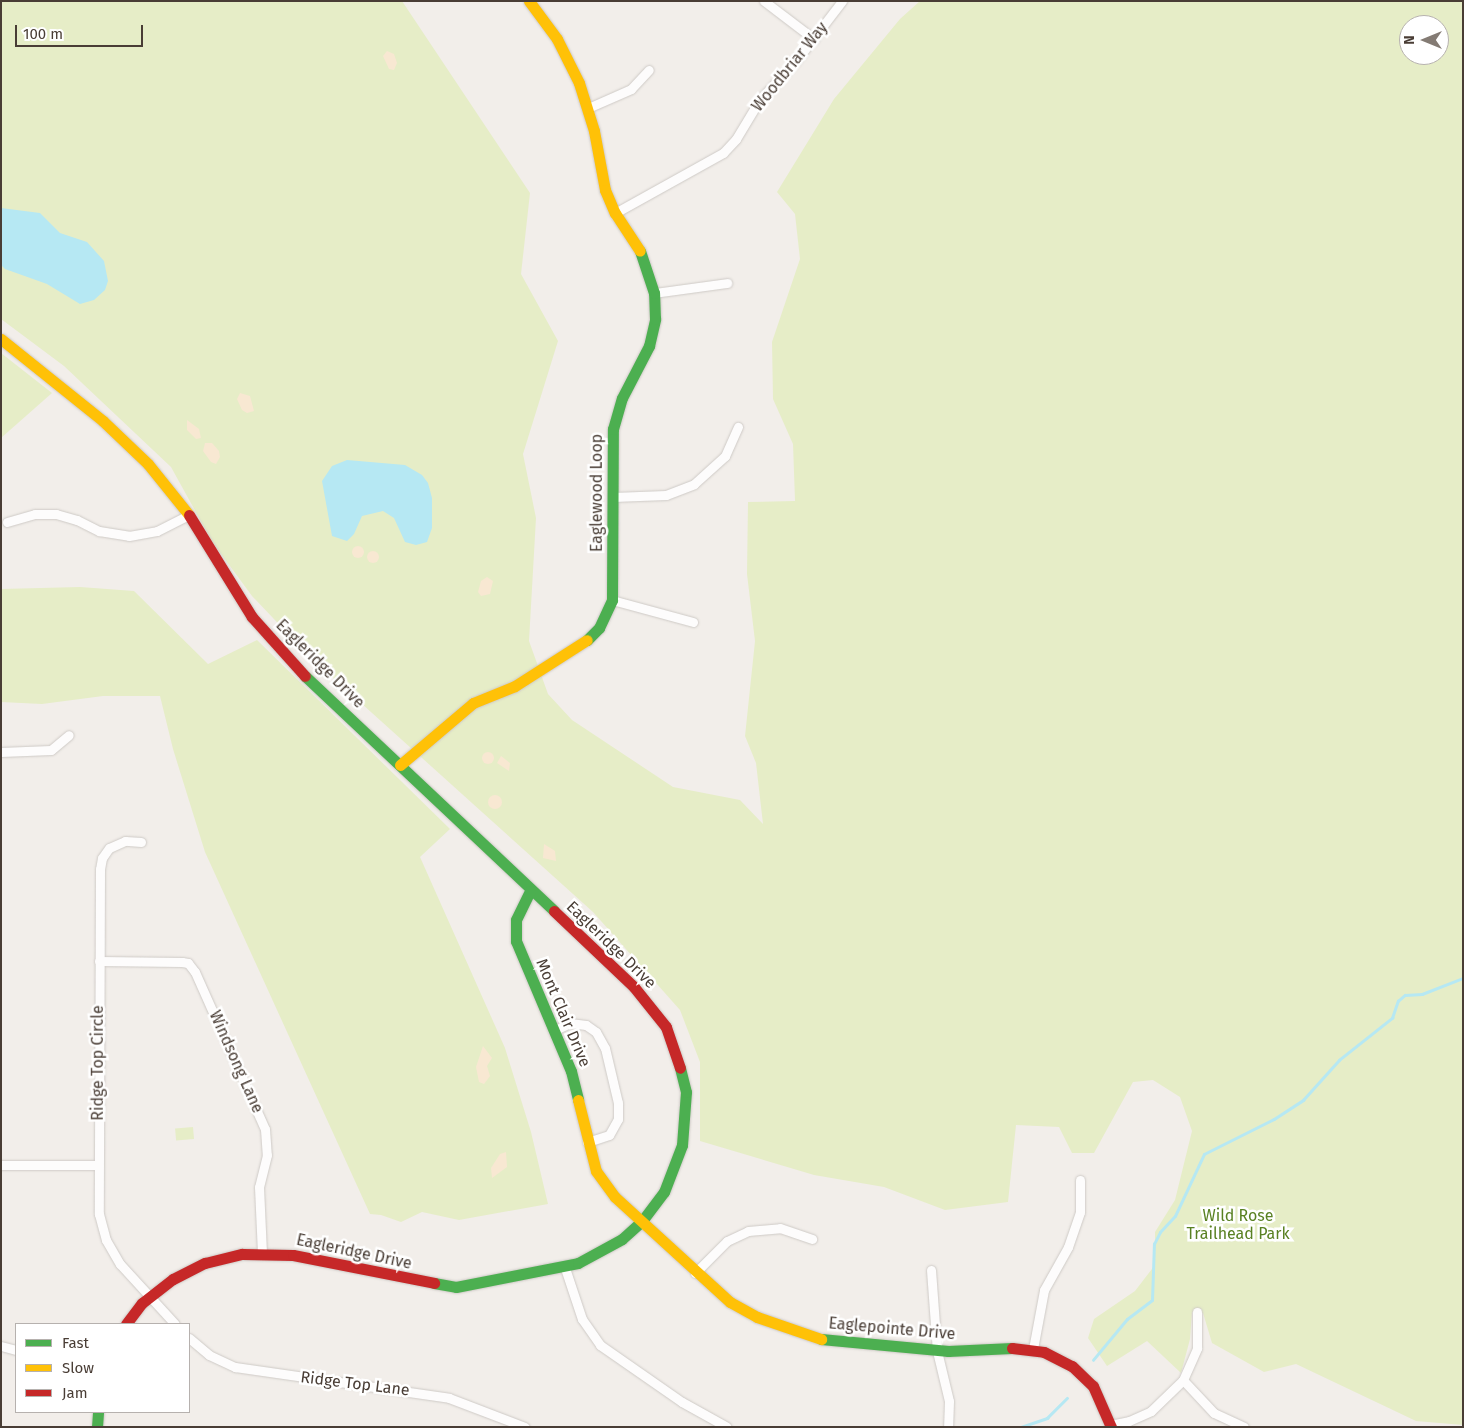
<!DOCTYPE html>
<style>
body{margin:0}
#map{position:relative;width:1464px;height:1428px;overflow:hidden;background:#f2eeea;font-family:"Fira Sans",sans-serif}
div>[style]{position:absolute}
.green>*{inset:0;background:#e6edc7;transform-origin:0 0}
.sand>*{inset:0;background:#f8e8d2}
.round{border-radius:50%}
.water>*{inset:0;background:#b6e8f3}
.stream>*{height:2.5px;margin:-1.25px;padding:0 1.25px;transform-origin:1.25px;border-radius:1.25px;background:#b6e8f3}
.roads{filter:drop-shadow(0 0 1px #cecac6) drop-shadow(0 0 1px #cecac6)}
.street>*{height:9px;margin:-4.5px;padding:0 4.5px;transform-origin:4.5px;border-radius:4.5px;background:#fdfcfc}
.fast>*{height:11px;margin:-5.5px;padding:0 5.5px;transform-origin:5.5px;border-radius:5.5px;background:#4caf50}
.slow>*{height:11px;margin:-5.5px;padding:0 5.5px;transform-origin:5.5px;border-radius:5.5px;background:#ffc107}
.jam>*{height:11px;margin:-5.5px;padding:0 5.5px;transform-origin:5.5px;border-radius:5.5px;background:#c62828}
span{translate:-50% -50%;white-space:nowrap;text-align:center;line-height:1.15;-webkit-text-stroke:5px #fff;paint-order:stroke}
.street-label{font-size:16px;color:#493d35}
.park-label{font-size:16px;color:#598122}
.frame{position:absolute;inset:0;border:2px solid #493d35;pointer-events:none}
.legend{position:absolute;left:15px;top:1323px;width:175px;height:90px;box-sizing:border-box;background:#fff;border:1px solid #b6b1ae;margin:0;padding:6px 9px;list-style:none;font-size:15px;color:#493d35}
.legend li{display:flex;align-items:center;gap:10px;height:25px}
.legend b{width:25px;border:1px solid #b6b1ae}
.north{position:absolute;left:1399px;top:15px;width:50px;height:50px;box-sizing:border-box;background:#fff;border:1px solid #b6b1ae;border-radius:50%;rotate:270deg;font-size:14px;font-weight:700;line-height:20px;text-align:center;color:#493d35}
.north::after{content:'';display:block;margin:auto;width:18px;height:22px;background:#847b74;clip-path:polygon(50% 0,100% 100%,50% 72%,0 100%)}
.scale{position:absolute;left:15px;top:25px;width:128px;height:22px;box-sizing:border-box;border:2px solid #493d35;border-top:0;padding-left:6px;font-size:15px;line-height:18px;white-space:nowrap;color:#493d35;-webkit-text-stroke:4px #fff;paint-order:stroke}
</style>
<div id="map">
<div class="green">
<i style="clip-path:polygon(evenodd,1px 1px,402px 1px,530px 193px,521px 274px,558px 341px,523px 454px,536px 518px,529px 641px,548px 694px,572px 720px,673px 787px,740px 800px,763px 824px,756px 763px,745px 736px,755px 641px,747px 574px,748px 502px,795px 501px,793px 444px,773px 399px,772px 342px,800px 259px,795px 214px,777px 192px,834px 99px,900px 19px,920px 1px,1463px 1px,1463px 1425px,1416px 1421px,1296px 1364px,1264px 1372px,1212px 1343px,1203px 1313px,1192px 1312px,1190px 1339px,1181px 1373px,1147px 1341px,1107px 1366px,1088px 1338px,1094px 1319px,1135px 1291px,1155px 1265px,1155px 1232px,1175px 1200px,1192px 1131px,1180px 1097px,1153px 1080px,1133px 1082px,1094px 1153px,1072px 1153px,1059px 1127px,1016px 1125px,1008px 1202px,945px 1210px,884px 1187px,814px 1175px,700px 1141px,700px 1062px,680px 1010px,593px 912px,311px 658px,252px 596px,213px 543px,171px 467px,64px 366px,1px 319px,1px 1px,1409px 25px,1439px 25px,1439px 55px,1409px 55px,1409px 25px)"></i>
<i style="clip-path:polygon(1px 353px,52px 393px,1px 438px)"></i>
<i style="clip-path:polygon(80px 587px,134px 591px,208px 664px,257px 640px,450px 829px,420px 857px,505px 1048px,531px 1132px,548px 1204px,459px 1220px,422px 1212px,401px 1222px,381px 1215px,370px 1214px,205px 852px,173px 749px,160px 696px,103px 696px,42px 704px,1px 702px,1px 589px)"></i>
<i style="left:193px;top:1127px;width:12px;height:18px;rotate:85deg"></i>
</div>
<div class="sand">
<i style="clip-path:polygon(387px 51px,394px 54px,397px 63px,394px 70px,389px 69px,383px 56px)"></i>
<i style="clip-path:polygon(240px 393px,250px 396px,254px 411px,247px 413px,242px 410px,237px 399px)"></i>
<i style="clip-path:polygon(187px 420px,199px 429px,201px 438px,196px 439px,187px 430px)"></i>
<i style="clip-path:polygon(205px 443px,212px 443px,219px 451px,220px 457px,216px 464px,211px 462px,203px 451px)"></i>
<i class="round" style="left:352px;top:546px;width:12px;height:12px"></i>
<i class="round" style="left:367px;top:551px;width:12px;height:12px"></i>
<i style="clip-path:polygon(487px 577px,493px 581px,490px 594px,481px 596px,478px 592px,481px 581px)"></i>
<i class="round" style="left:482px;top:752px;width:12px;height:12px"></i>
<i style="clip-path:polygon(501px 756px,510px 763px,509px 771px,497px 763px)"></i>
<i class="round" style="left:488px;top:795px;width:14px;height:14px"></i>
<i style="clip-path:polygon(544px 844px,555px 851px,556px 861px,543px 858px)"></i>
<i style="clip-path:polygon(483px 1046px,492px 1058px,487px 1066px,490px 1076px,484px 1084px,479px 1082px,476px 1067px)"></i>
<i style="clip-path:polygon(506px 1152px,507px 1167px,492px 1178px,491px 1168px,500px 1154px)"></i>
</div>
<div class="water">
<i style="clip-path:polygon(1px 208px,40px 213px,60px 233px,87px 242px,104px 261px,108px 281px,105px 290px,94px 300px,80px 304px,47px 284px,5px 269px,1px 265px)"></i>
<i style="clip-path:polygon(347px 460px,405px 465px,422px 475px,428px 483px,432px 498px,432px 528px,427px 542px,416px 545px,405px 542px,394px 518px,383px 511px,362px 516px,354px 534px,347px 541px,332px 536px,322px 481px,332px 466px)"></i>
</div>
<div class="stream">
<i style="left:1093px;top:1360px;width:53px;rotate:-50.3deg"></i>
<i style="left:1127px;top:1319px;width:31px;rotate:-37deg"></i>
<i style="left:1152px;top:1300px;width:56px;rotate:-88deg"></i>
<i style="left:1154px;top:1244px;width:13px;rotate:-63deg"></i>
<i style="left:1160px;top:1232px;width:22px;rotate:-47deg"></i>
<i style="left:1175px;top:1216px;width:68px;rotate:-64.9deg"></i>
<i style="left:1204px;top:1154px;width:78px;rotate:-26.6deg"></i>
<i style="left:1274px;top:1119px;width:35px;rotate:-33deg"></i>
<i style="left:1303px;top:1100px;width:54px;rotate:-48deg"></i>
<i style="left:1339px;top:1060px;width:68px;rotate:-38.4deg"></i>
<i style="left:1392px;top:1018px;width:18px;rotate:-71deg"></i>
<i style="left:1398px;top:1001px;width:9px;rotate:-41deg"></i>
<i style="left:1405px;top:995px;width:17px;rotate:-3deg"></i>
<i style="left:1422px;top:994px;width:44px;rotate:-21.3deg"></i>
<i style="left:1021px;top:1427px;width:28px;rotate:-19deg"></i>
<i style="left:1047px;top:1418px;width:28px;rotate:-45deg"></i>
</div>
<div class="roads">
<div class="street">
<i style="left:764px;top:1px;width:63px;rotate:37.2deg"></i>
<i style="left:588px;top:108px;width:47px;rotate:-23.8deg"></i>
<i style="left:631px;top:89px;width:26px;rotate:-47deg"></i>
<i style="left:615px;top:213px;width:124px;rotate:-29.1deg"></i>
<i style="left:723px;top:153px;width:19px;rotate:-47deg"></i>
<i style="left:736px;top:139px;width:47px;rotate:-59deg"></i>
<i style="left:760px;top:99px;width:52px;rotate:-46.5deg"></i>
<i style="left:796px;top:61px;width:76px;rotate:-52.5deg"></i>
<i style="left:654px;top:293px;width:74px;rotate:-7.8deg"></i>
<i style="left:613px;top:497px;width:53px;rotate:-2.2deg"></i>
<i style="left:666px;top:495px;width:30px;rotate:-21deg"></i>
<i style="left:694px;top:484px;width:42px;rotate:-42.1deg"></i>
<i style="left:725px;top:456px;width:32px;rotate:-66deg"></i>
<i style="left:7px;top:522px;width:29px;rotate:-16deg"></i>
<i style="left:35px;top:514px;width:21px"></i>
<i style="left:56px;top:514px;width:22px;rotate:16deg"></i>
<i style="left:77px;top:520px;width:25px;rotate:27deg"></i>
<i style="left:99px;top:531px;width:30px;rotate:9deg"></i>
<i style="left:129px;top:536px;width:28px;rotate:-10deg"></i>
<i style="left:157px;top:531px;width:36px;rotate:-27deg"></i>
<i style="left:612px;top:600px;width:84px;rotate:15.2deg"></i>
<i style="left:1px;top:752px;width:50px;rotate:-2.3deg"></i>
<i style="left:51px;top:750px;width:23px;rotate:-40deg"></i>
<i style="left:141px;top:842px;width:16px;rotate:-176deg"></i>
<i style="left:125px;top:841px;width:17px;rotate:156deg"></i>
<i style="left:109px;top:848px;width:12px;rotate:125deg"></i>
<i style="left:102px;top:858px;width:11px;rotate:100deg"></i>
<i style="left:100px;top:869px;width:345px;rotate:90.2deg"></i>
<i style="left:99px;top:1214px;width:27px;rotate:75deg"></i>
<i style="left:106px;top:1240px;width:28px;rotate:60deg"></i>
<i style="left:120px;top:1264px;width:81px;rotate:47.5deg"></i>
<i style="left:99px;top:961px;width:83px;rotate:0.7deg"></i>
<i style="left:182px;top:962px;width:6px;rotate:9deg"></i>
<i style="left:188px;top:963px;width:11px;rotate:52deg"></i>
<i style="left:195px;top:972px;width:172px;rotate:66deg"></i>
<i style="left:265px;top:1129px;width:26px;rotate:86deg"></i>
<i style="left:267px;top:1155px;width:33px;rotate:104deg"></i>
<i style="left:259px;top:1187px;width:66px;rotate:87.4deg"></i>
<i style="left:555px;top:1030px;width:17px;rotate:-25deg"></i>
<i style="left:570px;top:1023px;width:16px;rotate:7deg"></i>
<i style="left:586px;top:1025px;width:12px;rotate:35deg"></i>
<i style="left:596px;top:1032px;width:18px;rotate:61deg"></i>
<i style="left:605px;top:1048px;width:57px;rotate:76.7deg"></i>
<i style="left:618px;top:1103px;width:16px;rotate:90deg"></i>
<i style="left:618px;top:1119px;width:18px;rotate:119deg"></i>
<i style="left:609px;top:1135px;width:23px;rotate:162deg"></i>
<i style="left:1px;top:1165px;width:97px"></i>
<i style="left:565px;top:1268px;width:54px;rotate:71.6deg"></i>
<i style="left:582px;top:1319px;width:32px;rotate:55deg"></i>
<i style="left:600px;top:1345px;width:100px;rotate:34.8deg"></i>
<i style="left:682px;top:1402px;width:51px;rotate:29.1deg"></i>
<i style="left:931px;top:1270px;width:81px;rotate:85.8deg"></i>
<i style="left:937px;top:1351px;width:51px;rotate:76.5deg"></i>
<i style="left:949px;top:1401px;width:26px;rotate:92deg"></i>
<i style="left:695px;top:1273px;width:45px;rotate:-45deg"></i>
<i style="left:727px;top:1241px;width:23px;rotate:-25deg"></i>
<i style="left:748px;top:1231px;width:32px;rotate:-5deg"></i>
<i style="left:780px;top:1228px;width:34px;rotate:19deg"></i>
<i style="left:189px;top:1338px;width:26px;rotate:40deg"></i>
<i style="left:209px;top:1355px;width:29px;rotate:25deg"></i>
<i style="left:235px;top:1367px;width:216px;rotate:8.2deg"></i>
<i style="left:449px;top:1398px;width:81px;rotate:20.9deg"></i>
<i style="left:1px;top:1346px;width:16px;rotate:15deg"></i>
<i style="left:1033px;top:1349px;width:60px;rotate:-79.4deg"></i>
<i style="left:1044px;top:1290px;width:49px;rotate:-60.8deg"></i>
<i style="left:1068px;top:1247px;width:37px;rotate:-71deg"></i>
<i style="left:1080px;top:1212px;width:32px;rotate:-90deg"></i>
<i style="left:1183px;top:1380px;width:45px;rotate:46.8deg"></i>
<i style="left:1214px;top:1413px;width:33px;rotate:25deg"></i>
<i style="left:1110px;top:1425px;width:19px;rotate:-12deg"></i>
<i style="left:1129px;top:1421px;width:24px;rotate:-24deg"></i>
<i style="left:1151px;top:1411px;width:45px;rotate:-44.1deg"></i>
<i style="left:1183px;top:1380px;width:35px;rotate:-66deg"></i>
<i style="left:1197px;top:1348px;width:36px;rotate:-90deg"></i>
</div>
<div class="fast">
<i style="left:587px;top:640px;width:17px;rotate:-45deg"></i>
<i style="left:599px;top:628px;width:31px;rotate:-65deg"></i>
<i style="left:612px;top:600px;width:171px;rotate:-89.7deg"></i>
<i style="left:613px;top:429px;width:32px;rotate:-74deg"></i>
<i style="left:622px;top:398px;width:59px;rotate:-62.6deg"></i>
<i style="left:649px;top:346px;width:28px;rotate:-77deg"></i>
<i style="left:655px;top:319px;width:26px;rotate:-92deg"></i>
<i style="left:654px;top:293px;width:44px;rotate:-108.4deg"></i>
<i style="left:305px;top:676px;width:342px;rotate:43.3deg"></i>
<i style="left:530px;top:891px;width:32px;rotate:116deg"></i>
<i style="left:516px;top:920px;width:21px;rotate:90deg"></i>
<i style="left:516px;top:941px;width:141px;rotate:67.1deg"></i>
<i style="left:571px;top:1071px;width:30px;rotate:76deg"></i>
<i style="left:434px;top:1283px;width:22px;rotate:10deg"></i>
<i style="left:456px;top:1287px;width:124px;rotate:-11.1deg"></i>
<i style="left:578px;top:1263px;width:50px;rotate:-28.6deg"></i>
<i style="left:622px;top:1239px;width:27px;rotate:-42deg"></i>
<i style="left:642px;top:1221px;width:36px;rotate:-53deg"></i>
<i style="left:664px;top:1192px;width:50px;rotate:-69deg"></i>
<i style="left:682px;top:1145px;width:53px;rotate:-85.7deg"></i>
<i style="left:686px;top:1092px;width:25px;rotate:-104deg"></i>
<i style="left:821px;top:1339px;width:128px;rotate:5.4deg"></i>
<i style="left:948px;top:1351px;width:64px;rotate:-2.7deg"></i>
<i style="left:97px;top:1427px;width:15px;rotate:-86deg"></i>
</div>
<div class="slow">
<i style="left:529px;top:1px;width:47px;rotate:53.6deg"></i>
<i style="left:557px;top:39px;width:49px;rotate:63.4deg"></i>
<i style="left:579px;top:83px;width:50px;rotate:72.6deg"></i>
<i style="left:594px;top:131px;width:60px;rotate:79.4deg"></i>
<i style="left:605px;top:190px;width:25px;rotate:67deg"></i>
<i style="left:615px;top:213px;width:45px;rotate:56.7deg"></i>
<i style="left:1px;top:339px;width:131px;rotate:38.8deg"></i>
<i style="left:103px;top:421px;width:62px;rotate:43.7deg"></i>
<i style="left:148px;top:464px;width:65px;rotate:51.2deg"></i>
<i style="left:400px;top:765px;width:96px;rotate:-40.3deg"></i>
<i style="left:473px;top:703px;width:45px;rotate:-22deg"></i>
<i style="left:515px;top:686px;width:85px;rotate:-32.6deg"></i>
<i style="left:578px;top:1100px;width:73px;rotate:75.8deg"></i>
<i style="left:596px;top:1171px;width:32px;rotate:54deg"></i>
<i style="left:615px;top:1197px;width:156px;rotate:42.4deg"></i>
<i style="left:730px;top:1302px;width:31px;rotate:29deg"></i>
<i style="left:757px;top:1317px;width:68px;rotate:19deg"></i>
</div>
<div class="jam">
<i style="left:189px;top:515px;width:120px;rotate:58.3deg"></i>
<i style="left:252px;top:617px;width:79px;rotate:48.1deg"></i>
<i style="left:554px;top:911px;width:110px;rotate:43.5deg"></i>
<i style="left:634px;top:987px;width:51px;rotate:51.3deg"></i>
<i style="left:666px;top:1027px;width:43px;rotate:71.1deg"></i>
<i style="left:126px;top:1324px;width:26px;rotate:-53deg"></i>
<i style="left:142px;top:1303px;width:39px;rotate:-38deg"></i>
<i style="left:173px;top:1279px;width:36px;rotate:-27deg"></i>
<i style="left:205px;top:1263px;width:38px;rotate:-14deg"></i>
<i style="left:242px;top:1254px;width:51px;rotate:1.1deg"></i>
<i style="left:293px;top:1255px;width:144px;rotate:11.2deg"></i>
<i style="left:1012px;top:1348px;width:32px;rotate:7deg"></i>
<i style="left:1044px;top:1352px;width:31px;rotate:27deg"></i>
<i style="left:1072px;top:1366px;width:29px;rotate:44deg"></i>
<i style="left:1093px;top:1386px;width:45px;rotate:66.3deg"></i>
</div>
</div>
<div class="street-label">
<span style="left:790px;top:67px;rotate:-51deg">Woodbriar Way</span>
<span style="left:597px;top:493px;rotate:-90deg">Eaglewood Loop</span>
<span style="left:320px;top:664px;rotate:45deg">Eagleridge Drive</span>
<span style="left:611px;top:945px;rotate:44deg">Eagleridge Drive</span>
<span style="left:563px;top:1013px;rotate:67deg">Mont Clair Drive</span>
<span style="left:236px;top:1062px;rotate:66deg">Windsong Lane</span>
<span style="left:98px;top:1063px;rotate:-90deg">Ridge Top Circle</span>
<span style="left:354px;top:1252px;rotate:12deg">Eagleridge Drive</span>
<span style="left:892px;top:1329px;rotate:5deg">Eaglepointe Drive</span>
<span style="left:355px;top:1384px;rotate:7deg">Ridge Top Lane</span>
</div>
<div class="park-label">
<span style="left:1238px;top:1225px">Wild Rose<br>Trailhead Park</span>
</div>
<div class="frame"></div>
<ul class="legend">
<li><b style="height:6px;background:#4caf50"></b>Fast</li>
<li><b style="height:6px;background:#ffc107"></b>Slow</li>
<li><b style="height:6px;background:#c62828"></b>Jam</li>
</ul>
<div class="north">N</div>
<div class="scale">100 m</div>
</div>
